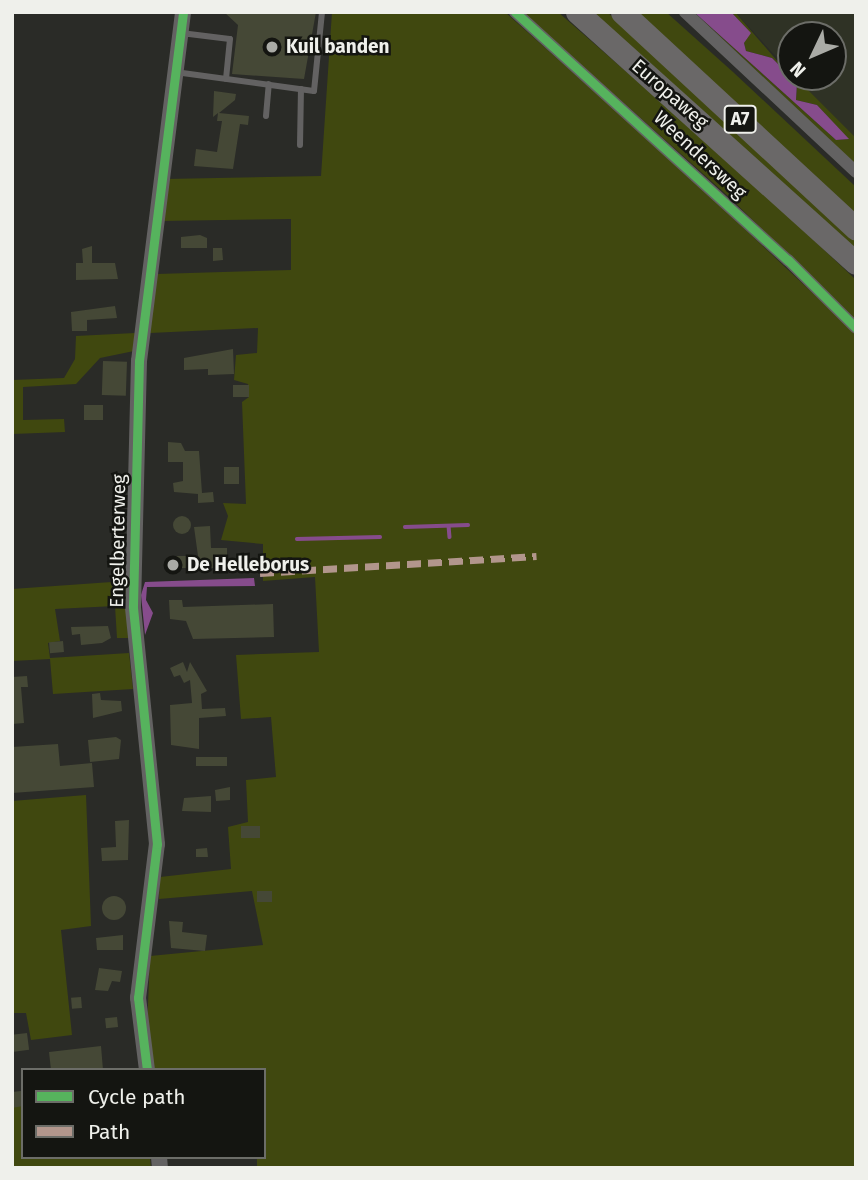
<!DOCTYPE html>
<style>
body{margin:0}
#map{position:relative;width:868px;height:1180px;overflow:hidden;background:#2a2b27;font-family:"Fira Sans",sans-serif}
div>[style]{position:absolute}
.built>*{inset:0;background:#2f3225}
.green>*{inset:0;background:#40480f}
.water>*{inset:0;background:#864c8c}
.stream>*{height:3.5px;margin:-1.75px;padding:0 1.75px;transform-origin:1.75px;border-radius:1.75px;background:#864c8c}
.building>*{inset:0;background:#454836;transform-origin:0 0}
.round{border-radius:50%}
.service>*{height:6px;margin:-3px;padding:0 3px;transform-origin:3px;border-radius:3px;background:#636262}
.minor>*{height:12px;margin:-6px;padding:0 6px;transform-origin:6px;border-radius:6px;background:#636262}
.tertiary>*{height:16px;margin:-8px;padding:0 8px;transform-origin:8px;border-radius:8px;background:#636262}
.motorway>*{height:23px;margin:-11.5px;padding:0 11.5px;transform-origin:11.5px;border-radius:11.5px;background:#6a6868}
.quiet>*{height:7px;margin-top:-3.5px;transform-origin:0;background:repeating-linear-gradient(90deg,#b2968c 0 14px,transparent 0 21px)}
.cycleway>*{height:9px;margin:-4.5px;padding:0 4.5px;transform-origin:4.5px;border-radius:4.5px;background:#56b35d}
.dots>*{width:19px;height:19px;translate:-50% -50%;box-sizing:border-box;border:4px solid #141511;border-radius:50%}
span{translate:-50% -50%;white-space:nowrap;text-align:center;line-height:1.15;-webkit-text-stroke:5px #141511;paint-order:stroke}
.shield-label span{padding:2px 5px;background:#141511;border:2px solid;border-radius:5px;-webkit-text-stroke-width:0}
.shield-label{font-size:18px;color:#eff0eb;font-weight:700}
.poi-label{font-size:19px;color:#eff0eb;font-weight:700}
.left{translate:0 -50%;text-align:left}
.street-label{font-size:19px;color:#eff0eb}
.frame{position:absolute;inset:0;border:14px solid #eff0eb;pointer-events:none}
.legend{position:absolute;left:21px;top:1068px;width:245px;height:91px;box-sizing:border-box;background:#141511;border:2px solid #6c6d68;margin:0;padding:9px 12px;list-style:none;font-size:21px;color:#eff0eb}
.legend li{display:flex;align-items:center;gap:14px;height:35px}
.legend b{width:35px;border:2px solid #6c6d68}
.north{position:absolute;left:777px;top:21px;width:70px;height:70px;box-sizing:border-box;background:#141511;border:2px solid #6c6d68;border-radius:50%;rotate:226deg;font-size:19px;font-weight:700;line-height:28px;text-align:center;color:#eff0eb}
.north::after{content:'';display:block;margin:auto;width:24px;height:32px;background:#aaaba6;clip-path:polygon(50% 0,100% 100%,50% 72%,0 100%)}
</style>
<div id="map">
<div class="built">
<i style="clip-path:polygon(735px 12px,856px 12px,856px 138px,795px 77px,833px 77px,833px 35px,791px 35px,791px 73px)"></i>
</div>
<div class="green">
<i style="clip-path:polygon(332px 12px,505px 12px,680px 168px,856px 334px,856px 1168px,257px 1168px,257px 1157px,264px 1157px,264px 1070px,154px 1070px,147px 1028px,150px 956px,263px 945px,252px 891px,159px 899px,160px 877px,231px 869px,228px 827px,248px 822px,246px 780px,276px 777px,271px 717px,241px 719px,236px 655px,319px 652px,315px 577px,263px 581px,263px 544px,221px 540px,228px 516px,223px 503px,246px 504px,242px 402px,249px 397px,248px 384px,234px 380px,236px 355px,257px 353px,258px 328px,150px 333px,157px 274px,291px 270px,291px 219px,160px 221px,166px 179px,321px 176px)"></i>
<i style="clip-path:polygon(522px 12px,558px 12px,749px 179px,856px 280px,856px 320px,729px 197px)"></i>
<i style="clip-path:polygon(586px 12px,607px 12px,762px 151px,856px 241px,856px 256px)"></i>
<i style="clip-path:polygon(634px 12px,666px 12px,733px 72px,856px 187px,856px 214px)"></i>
<i style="clip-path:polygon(694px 12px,836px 140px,848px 139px,817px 105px,796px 100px,797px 83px,791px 77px,795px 77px,856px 138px,856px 165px)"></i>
<i style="clip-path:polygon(731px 12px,735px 12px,791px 77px,772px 58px,746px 51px,744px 43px,750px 33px)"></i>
<i style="clip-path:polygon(135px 333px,134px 351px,100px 358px,76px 384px,23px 387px,23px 420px,64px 419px,65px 432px,12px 434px,12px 380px,64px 378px,75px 359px,76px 336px)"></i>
<i style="clip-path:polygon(126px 581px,128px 638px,117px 638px,115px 606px,55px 609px,60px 641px,48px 643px,50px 658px,129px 653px,133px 689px,53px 694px,50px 659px,12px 661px,12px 589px)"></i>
<i style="clip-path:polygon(86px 795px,91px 926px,61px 930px,72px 1035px,31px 1040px,26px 1013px,12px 1013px,12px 801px)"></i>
<i style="clip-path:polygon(23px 1104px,23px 1157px,150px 1157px,151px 1168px,12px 1168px,12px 1106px)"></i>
</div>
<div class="water">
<i style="clip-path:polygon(694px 12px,731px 12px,751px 33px,744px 43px,746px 51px,772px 58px,797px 83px,796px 100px,817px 105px,849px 139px,836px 140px)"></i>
<i style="clip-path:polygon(254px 578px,255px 586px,147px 587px,146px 600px,153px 613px,145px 635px,141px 595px,145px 582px)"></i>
</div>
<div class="stream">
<i style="left:449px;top:526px;width:11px;rotate:85deg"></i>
<i style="left:405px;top:527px;width:63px;rotate:-1.8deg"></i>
<i style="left:297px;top:539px;width:83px;rotate:-1.4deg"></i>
</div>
<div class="building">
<i style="clip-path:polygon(224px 12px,316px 12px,304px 79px,232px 74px,238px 25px)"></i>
<i style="clip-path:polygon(214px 91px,236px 94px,235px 100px,219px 113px,249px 116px,248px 125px,240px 124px,233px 169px,194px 166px,196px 149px,217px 152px,222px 121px,217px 121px,218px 113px,213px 117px)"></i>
<i style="clip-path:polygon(200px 235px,207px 238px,207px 248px,181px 248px,181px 237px)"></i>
<i style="clip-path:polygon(92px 246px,92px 263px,115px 263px,118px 279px,76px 280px,76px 263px,83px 263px,82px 249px)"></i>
<i style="clip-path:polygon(213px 248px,222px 248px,223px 260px,213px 261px)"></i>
<i style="clip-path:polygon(115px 306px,117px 318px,87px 320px,87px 331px,72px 331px,71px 312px)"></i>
<i style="clip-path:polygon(233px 349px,234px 374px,208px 375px,208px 369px,184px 370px,184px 358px)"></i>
<i style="left:103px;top:361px;width:24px;height:34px;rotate:2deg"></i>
<i style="left:233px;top:385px;width:16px;height:12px"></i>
<i style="left:84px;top:405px;width:19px;height:15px"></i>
<i style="clip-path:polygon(168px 442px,181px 443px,185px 451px,199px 451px,202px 493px,213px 492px,214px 502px,198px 503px,198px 494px,174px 492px,173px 483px,183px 481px,183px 462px,168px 462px)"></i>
<i style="left:224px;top:467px;width:15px;height:17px"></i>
<i class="round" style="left:173px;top:516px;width:18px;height:18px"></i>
<i style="clip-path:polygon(210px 526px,211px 548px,227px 548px,227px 568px,167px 568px,170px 556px,198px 556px,194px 527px)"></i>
<i style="clip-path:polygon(169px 600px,182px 600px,183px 607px,273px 604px,274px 637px,193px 639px,186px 621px,170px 619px)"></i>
<i style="clip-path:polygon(108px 626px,111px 638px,102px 643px,81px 645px,80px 634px,72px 635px,71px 627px)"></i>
<i style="left:63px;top:641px;width:11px;height:14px;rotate:85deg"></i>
<i style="clip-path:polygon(183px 662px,187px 672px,190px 662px,207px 691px,201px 694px,202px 709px,225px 708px,226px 716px,199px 718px,199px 749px,171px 745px,170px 705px,192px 703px,190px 680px,184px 683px,180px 675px,174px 677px,170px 668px)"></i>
<i style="clip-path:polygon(27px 676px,28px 687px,21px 687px,24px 723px,12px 724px,12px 677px)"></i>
<i style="clip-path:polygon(100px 693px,101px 700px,121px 701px,122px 711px,93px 718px,92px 694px)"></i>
<i style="clip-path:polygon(116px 737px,121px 740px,119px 759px,90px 762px,88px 740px)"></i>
<i style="clip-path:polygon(58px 744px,60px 766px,92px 763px,94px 787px,12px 793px,12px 747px)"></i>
<i style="left:196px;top:757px;width:31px;height:9px"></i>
<i style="clip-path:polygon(230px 787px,230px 800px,216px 801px,215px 790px)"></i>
<i style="clip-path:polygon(211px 796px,211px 812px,182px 811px,184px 798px)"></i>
<i style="clip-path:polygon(129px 820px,128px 860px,102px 861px,101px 848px,116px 847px,115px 821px)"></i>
<i style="left:260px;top:826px;width:12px;height:19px;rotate:90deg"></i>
<i style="clip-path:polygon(207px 848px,208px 857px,196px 857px,196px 849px)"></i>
<i style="left:257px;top:891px;width:15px;height:11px"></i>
<i class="round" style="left:102px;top:896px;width:24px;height:24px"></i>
<i style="clip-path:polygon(169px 921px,183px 922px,182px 932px,207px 935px,205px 951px,171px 948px)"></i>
<i style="clip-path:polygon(123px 935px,123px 950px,97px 950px,96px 938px)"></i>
<i style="clip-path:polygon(99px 968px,122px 971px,120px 982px,112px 981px,108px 991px,95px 990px)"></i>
<i style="left:81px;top:997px;width:11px;height:10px;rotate:85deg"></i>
<i style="left:117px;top:1017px;width:10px;height:12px;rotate:84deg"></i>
<i style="left:27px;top:1033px;width:17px;height:15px;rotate:83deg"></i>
<i style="clip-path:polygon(101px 1046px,103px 1070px,51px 1070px,49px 1052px)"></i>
<i style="clip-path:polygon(21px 1091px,23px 1106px,12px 1108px,12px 1092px)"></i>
</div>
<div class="service">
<i style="left:181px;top:33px;width:49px;rotate:7deg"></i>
<i style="left:230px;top:39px;width:40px;rotate:95.7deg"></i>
<i style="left:175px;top:72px;width:140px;rotate:7.8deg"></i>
<i style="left:314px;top:91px;width:79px;rotate:-84.2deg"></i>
<i style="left:266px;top:116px;width:32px;rotate:-85deg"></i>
<i style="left:300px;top:145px;width:56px;rotate:-89deg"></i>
</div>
<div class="minor">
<i style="left:515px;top:12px;width:369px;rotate:42.3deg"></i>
<i style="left:788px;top:260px;width:96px;rotate:45deg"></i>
<i style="left:685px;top:12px;width:234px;rotate:43.1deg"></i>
</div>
<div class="tertiary">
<i style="left:147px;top:1070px;width:73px;rotate:-97.1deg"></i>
<i style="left:138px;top:998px;width:155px;rotate:-83deg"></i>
<i style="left:157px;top:844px;width:239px;rotate:-95.8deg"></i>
<i style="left:133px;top:606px;width:245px;rotate:-88.6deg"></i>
<i style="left:139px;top:361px;width:352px;rotate:-82.8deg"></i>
<i style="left:159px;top:1157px;width:11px;rotate:85deg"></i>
</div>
<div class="motorway">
<i style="left:577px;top:12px;width:375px;rotate:42deg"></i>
<i style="left:622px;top:12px;width:319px;rotate:42.8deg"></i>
</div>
<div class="quiet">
<i style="left:260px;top:573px;width:277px;rotate:-3.5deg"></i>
</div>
<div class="cycleway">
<i style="left:515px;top:12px;width:369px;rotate:42.3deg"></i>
<i style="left:788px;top:260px;width:96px;rotate:45deg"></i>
<i style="left:147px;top:1070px;width:73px;rotate:-97.1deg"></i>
<i style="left:138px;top:998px;width:155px;rotate:-83deg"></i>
<i style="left:157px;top:844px;width:239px;rotate:-95.8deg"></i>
<i style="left:133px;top:606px;width:245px;rotate:-88.6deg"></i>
<i style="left:139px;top:361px;width:352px;rotate:-82.8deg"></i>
</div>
<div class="dots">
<i style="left:272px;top:47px;background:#aaaba6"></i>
<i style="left:173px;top:565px;background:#aaaba6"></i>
</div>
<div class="shield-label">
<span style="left:740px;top:119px">A7</span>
</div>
<div class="poi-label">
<span class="left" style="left:286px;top:47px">Kuil banden</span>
<span class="left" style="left:187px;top:565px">De Helleborus</span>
</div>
<div class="street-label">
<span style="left:670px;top:94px;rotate:41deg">Europaweg</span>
<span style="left:700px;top:155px;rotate:43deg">Weendersweg</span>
<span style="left:118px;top:541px;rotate:-89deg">Engelberterweg</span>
</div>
<div class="frame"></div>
<ul class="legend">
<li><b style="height:9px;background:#56b35d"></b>Cycle path</li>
<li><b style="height:9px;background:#b2968c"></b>Path</li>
</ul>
<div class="north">N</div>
</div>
